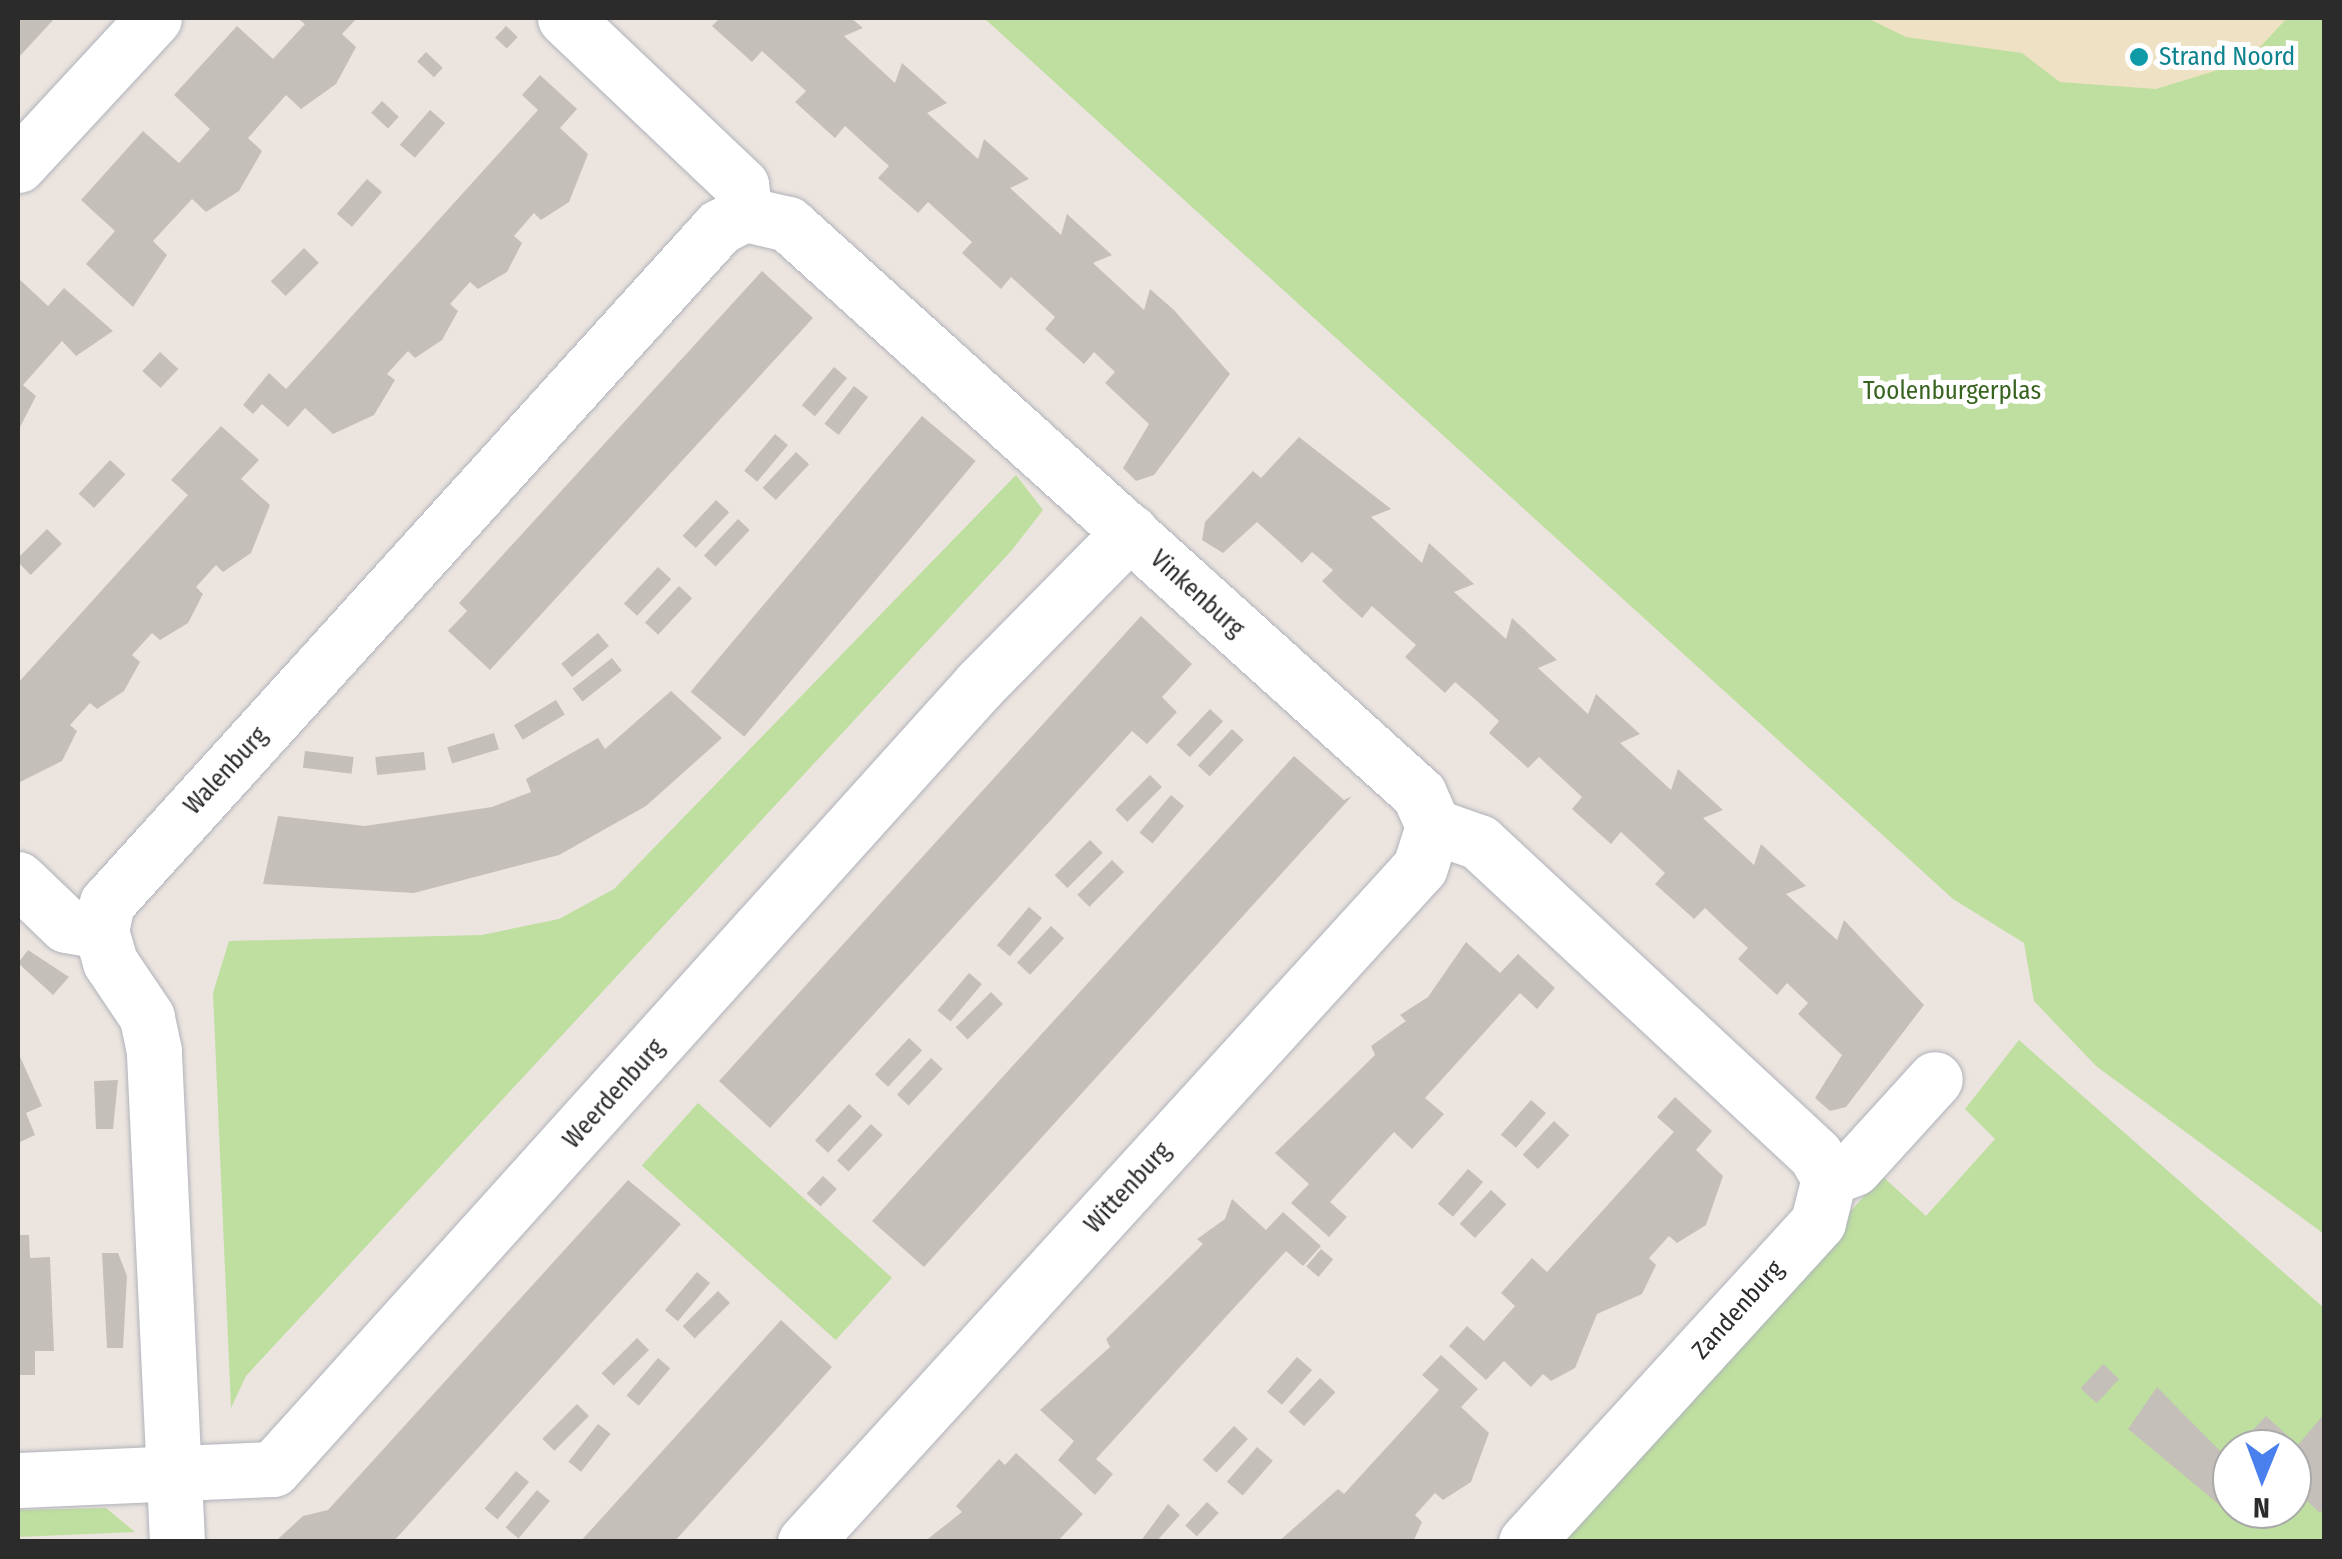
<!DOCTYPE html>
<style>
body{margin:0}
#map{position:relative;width:2342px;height:1559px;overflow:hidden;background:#ece4df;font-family:"Fira Sans Condensed",sans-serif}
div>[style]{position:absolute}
.green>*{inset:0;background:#bedf9f;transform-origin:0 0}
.sand>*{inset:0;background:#efe2c4}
.building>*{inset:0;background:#c5bfba;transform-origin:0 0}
.roads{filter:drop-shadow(0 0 2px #afb3bb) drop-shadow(0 0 2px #afb3bb)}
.minor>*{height:55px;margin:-27.5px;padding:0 27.5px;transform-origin:27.5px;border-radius:27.5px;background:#fff}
.dots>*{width:28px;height:28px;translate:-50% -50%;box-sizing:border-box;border:5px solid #fff;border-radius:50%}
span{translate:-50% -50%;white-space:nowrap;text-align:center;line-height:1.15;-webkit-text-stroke:10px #fff;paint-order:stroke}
.culture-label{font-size:25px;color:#0d838f}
.left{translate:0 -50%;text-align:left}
.park-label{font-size:25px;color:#386420}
.street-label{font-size:25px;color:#2b2b2b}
.frame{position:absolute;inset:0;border:20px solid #2b2b2b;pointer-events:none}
.north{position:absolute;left:2212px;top:1429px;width:100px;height:100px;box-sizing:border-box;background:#fff;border:2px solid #aaa;border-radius:50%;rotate:181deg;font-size:28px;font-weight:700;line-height:40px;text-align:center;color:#2b2b2b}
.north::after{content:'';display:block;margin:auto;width:35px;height:45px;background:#4a80ed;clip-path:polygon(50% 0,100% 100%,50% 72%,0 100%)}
</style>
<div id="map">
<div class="green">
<i style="clip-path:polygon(984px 18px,2324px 18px,2324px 1234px,2096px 1066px,2034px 1001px,2024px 943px,1953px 899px)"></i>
<i style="clip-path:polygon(1016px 475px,1043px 510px,1012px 550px,246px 1376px,231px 1408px,213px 993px,229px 941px,482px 935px,559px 919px,614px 889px)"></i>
<i style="clip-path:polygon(evenodd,2019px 1040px,2324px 1308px,2324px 1541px,1556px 1542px,1882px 1176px,1926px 1216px,1995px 1139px,1965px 1109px,2019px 1040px,2232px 1449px,2292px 1449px,2292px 1509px,2232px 1509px,2232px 1449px)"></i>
<i style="left:698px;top:1103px;width:261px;height:84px;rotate:42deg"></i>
<i style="clip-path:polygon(106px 1508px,135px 1532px,18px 1537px,18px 1510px)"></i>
</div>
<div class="sand">
<i style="clip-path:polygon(1867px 18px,2287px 18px,2247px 61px,2156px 89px,2060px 82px,2022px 53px,1906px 37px)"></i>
</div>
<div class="building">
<i style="clip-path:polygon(18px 18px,55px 18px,18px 58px)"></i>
<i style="clip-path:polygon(297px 18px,357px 18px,342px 34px,356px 47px,336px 84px,301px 109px,286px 95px,248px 138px,262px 151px,239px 191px,206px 212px,192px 199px,153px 241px,167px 255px,133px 307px,86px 264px,115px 231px,81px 200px,143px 131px,179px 163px,210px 129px,174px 95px,237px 26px,273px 59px,305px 24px)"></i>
<i style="clip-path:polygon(720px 18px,851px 18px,863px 28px,844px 36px,895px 83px,902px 63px,947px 103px,927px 113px,978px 159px,984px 139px,1029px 179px,1010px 188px,1061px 235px,1067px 214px,1112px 255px,1093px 263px,1144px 310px,1150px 289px,1174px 310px,1230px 374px,1154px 475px,1136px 481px,1123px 468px,1149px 424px,1105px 383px,1115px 372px,1094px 352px,1084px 364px,1045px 329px,1055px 317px,1011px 277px,1001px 289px,962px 253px,972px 242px,928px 202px,918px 213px,878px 178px,889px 166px,845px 126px,835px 138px,795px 102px,806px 91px,762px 51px,752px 62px,712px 26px)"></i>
<i style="left:506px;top:26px;width:16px;height:16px;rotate:43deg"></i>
<i style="left:426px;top:52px;width:23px;height:13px;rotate:43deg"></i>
<i style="clip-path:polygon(540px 75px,577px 109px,560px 128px,588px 154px,569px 202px,541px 220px,534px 213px,514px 236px,522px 243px,507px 272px,478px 289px,470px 282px,450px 304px,458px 311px,442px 340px,415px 358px,408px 351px,387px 374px,395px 380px,374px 415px,333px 434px,305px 408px,288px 427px,262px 404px,253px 414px,243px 405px,269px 373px,286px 389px,538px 110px,522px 95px)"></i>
<i style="left:382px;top:101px;width:23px;height:16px;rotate:43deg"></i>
<i style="left:430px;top:110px;width:20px;height:46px;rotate:41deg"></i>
<i style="left:367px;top:179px;width:20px;height:46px;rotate:41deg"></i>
<i style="left:304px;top:248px;width:21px;height:47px;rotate:45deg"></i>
<i style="clip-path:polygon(762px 271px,813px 318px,490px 670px,448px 631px,467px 611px,459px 603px)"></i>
<i style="clip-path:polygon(18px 278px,48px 306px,64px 288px,113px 331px,76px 356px,62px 341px,23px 385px,36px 396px,18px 431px)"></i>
<i style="left:160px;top:352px;width:25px;height:26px;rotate:43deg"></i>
<i style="left:834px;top:367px;width:17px;height:50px;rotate:40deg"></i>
<i style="left:854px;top:386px;width:18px;height:48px;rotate:38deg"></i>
<i style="left:922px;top:416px;width:70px;height:360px;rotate:40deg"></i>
<i style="clip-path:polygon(221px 426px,259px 460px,241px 479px,270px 505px,251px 553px,223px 572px,216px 565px,196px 587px,203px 594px,188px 623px,160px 640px,152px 633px,132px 655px,140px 662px,124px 691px,97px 709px,90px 703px,70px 725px,77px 731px,62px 761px,18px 783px,18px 683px,188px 495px,171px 480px)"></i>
<i style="left:775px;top:434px;width:17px;height:48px;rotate:40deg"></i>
<i style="clip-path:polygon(1299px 437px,1391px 509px,1371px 517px,1422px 563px,1429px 543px,1474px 584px,1454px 592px,1506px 639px,1512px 618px,1557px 660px,1538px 668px,1588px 714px,1596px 694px,1640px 734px,1620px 743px,1671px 790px,1678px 769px,1723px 810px,1703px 818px,1754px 865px,1761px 844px,1806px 886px,1786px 894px,1837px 940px,1844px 920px,1924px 1005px,1846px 1107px,1830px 1111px,1815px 1098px,1842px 1055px,1798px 1014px,1808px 1003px,1787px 983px,1777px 995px,1738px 959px,1748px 948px,1727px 929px,1705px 908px,1694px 919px,1655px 884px,1665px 873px,1621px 832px,1611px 844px,1572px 809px,1582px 797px,1539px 757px,1528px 768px,1489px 733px,1499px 721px,1477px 701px,1455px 682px,1445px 693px,1405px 657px,1416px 645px,1372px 606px,1362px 618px,1342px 600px,1322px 581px,1333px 570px,1312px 552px,1302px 563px,1257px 522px,1223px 553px,1202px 540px,1205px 522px,1253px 471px,1261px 478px)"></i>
<i style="left:796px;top:452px;width:18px;height:49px;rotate:43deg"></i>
<i style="left:110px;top:460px;width:21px;height:46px;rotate:43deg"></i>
<i style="left:716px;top:500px;width:18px;height:49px;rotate:43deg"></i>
<i style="left:738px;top:519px;width:16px;height:50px;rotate:43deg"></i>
<i style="left:47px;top:529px;width:21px;height:44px;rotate:45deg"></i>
<i style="left:658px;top:567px;width:18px;height:50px;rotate:43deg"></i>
<i style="left:679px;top:586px;width:18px;height:50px;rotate:43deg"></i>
<i style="clip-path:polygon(1141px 616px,1192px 664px,1162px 697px,1177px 712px,1147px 744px,1132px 731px,770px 1128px,719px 1081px)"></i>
<i style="left:598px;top:633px;width:17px;height:48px;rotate:50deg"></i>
<i style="left:612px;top:658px;width:16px;height:50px;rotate:52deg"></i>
<i style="clip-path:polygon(671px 691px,722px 738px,646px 806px,559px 855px,414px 893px,263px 884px,278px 816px,365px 826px,492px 807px,531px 792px,526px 779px,598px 738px,605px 749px)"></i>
<i style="left:556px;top:700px;width:17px;height:49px;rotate:59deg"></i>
<i style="left:1210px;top:709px;width:18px;height:49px;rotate:43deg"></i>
<i style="left:1232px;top:729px;width:16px;height:50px;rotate:43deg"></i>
<i style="left:494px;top:733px;width:17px;height:49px;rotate:73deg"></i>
<i style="left:305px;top:751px;width:49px;height:17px;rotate:7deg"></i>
<i style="left:424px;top:752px;width:18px;height:49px;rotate:84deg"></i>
<i style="clip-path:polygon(1294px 756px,1344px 800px,1352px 796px,924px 1267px,872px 1221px)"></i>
<i style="left:1150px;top:775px;width:17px;height:49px;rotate:45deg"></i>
<i style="left:1171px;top:795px;width:17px;height:49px;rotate:40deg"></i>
<i style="left:1090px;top:840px;width:18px;height:50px;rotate:45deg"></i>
<i style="left:1112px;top:860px;width:17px;height:49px;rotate:45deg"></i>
<i style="left:1029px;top:907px;width:17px;height:50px;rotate:40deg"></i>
<i style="left:1051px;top:926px;width:18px;height:50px;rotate:43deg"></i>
<i style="clip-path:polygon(1466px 942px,1500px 973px,1518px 954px,1555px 988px,1537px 1009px,1520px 993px,1425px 1098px,1444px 1114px,1412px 1149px,1394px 1132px,1330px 1202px,1347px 1217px,1329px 1237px,1291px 1203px,1309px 1184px,1275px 1153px,1375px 1055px,1371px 1046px,1406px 1021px,1400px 1015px,1428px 997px)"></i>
<i style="clip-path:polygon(28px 950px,69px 977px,53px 995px,18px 963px)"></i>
<i style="left:969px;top:973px;width:17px;height:49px;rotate:40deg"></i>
<i style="left:991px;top:992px;width:17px;height:50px;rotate:45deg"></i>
<i style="left:909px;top:1038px;width:18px;height:50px;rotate:43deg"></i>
<i style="clip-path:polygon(18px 1052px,42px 1106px,26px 1113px,35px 1135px,18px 1143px)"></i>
<i style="left:931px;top:1058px;width:16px;height:50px;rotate:43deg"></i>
<i style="clip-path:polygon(118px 1080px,113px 1129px,96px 1129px,94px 1081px)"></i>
<i style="clip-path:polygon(1675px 1097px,1712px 1131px,1696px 1150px,1723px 1176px,1706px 1225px,1677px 1243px,1669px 1236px,1649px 1258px,1656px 1265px,1642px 1294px,1597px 1314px,1575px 1368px,1551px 1381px,1543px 1374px,1531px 1387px,1504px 1361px,1486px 1380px,1449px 1346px,1467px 1326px,1484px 1341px,1515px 1306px,1501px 1293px,1532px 1258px,1547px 1272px,1642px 1167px,1674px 1132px,1657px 1117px)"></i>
<i style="left:1531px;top:1100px;width:20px;height:46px;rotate:41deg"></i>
<i style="left:849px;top:1104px;width:18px;height:50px;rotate:43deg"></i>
<i style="left:1554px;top:1121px;width:21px;height:46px;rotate:43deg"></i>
<i style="left:871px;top:1124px;width:16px;height:50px;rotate:43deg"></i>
<i style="left:1468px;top:1169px;width:20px;height:46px;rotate:41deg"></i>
<i style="left:823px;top:1176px;width:19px;height:24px;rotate:43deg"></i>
<i style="clip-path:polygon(628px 1180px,681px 1224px,393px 1542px,278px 1539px,303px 1516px,328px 1510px)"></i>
<i style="left:1491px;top:1190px;width:21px;height:46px;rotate:43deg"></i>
<i style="clip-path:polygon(1232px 1199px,1266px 1230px,1283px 1212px,1321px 1246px,1303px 1266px,1286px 1251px,1096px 1459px,1113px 1474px,1095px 1495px,1058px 1460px,1074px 1441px,1040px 1410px,1110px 1347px,1106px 1339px,1203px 1244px,1197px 1239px,1225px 1219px)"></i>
<i style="clip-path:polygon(18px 1235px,29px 1235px,30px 1258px,50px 1257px,54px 1351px,35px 1351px,35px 1375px,18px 1375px)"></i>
<i style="left:1321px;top:1249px;width:16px;height:23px;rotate:40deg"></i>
<i style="clip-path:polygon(102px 1253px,118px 1253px,127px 1276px,123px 1348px,107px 1348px)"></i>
<i style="left:697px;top:1272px;width:17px;height:50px;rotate:40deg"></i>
<i style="left:718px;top:1291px;width:17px;height:50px;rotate:45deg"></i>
<i style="clip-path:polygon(781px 1320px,832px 1367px,772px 1434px,674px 1542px,580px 1542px)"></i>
<i style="left:637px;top:1338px;width:17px;height:50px;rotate:45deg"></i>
<i style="clip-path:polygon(1441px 1355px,1478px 1389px,1461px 1407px,1489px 1433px,1471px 1482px,1443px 1500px,1435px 1493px,1415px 1515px,1422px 1522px,1413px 1542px,1278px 1542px,1338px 1489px,1344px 1494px,1439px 1390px,1422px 1375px)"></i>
<i style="left:1297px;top:1357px;width:20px;height:46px;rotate:41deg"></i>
<i style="left:658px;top:1358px;width:16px;height:49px;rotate:40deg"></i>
<i style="left:2103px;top:1364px;width:22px;height:33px;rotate:43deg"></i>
<i style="left:1320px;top:1378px;width:21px;height:46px;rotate:43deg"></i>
<i style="clip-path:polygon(2157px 1387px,2227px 1458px,2232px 1452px,2232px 1509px,2241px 1509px,2234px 1517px,2128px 1429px)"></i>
<i style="left:577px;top:1404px;width:17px;height:49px;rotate:45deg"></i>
<i style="clip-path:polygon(2324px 1414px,2324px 1507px,2320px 1513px,2292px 1487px,2292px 1449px,2235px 1449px,2266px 1416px,2298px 1445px)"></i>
<i style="left:598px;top:1424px;width:16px;height:48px;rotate:38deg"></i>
<i style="left:1234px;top:1426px;width:19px;height:46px;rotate:43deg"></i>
<i style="left:1257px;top:1447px;width:21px;height:46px;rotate:41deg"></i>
<i style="clip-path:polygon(1016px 1453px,1083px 1514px,1057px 1542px,924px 1542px,962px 1512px,956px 1506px,999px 1459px,1005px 1465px)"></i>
<i style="left:516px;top:1471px;width:17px;height:49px;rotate:40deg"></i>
<i style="left:537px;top:1490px;width:17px;height:49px;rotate:40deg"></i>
<i style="left:1207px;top:1502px;width:16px;height:32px;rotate:43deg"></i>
<i style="clip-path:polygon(1168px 1504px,1180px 1515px,1156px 1542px,1140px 1542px)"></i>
</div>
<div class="roads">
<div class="minor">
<i style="left:565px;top:18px;width:243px;rotate:43.5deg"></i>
<i style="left:741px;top:185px;width:29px;rotate:82deg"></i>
<i style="left:745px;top:214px;width:44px;rotate:13.1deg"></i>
<i style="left:788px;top:224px;width:850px;rotate:42.09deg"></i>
<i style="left:1419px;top:794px;width:35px;rotate:66deg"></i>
<i style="left:1433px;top:826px;width:49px;rotate:19.2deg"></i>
<i style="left:1479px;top:842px;width:459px;rotate:42.9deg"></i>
<i style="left:1815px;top:1154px;width:28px;rotate:60deg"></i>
<i style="left:18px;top:165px;width:200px;rotate:-47.2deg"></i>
<i style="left:18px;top:879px;width:66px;rotate:43.8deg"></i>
<i style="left:66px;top:925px;width:36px;rotate:10deg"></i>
<i style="left:18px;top:1480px;width:255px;rotate:-2.5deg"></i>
<i style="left:273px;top:1469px;width:1056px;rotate:-47.99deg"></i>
<i style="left:980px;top:684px;width:214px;rotate:-45.4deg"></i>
<i style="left:177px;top:1542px;width:492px;rotate:-92.7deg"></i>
<i style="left:154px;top:1051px;width:35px;rotate:-102deg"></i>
<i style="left:147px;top:1017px;width:66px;rotate:-123.9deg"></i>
<i style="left:110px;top:962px;width:32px;rotate:-106deg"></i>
<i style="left:101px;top:931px;width:29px;rotate:-78deg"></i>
<i style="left:107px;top:903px;width:912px;rotate:-47.84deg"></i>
<i style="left:719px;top:227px;width:29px;rotate:-27deg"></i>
<i style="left:805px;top:1542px;width:913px;rotate:-47.66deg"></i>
<i style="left:1420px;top:867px;width:43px;rotate:-72.4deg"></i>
<i style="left:1526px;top:1542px;width:433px;rotate:-47.6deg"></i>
<i style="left:1818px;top:1222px;width:45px;rotate:-76deg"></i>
<i style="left:1829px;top:1178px;width:27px;rotate:-22deg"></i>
<i style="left:1854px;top:1168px;width:120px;rotate:-47.7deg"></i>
</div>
</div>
<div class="dots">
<i style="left:2139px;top:57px;background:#0f9aa8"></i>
</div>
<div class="culture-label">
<span class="left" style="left:2159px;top:57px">Strand Noord</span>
</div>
<div class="park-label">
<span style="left:1952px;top:391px">Toolenburgerplas</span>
</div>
<div class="street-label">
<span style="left:1197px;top:594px;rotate:42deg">Vinkenburg</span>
<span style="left:226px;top:771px;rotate:-47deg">Walenburg</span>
<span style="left:614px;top:1094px;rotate:-48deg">Weerdenburg</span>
<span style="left:1128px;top:1188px;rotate:-47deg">Wittenburg</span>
<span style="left:1738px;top:1310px;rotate:-48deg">Zandenburg</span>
</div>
<div class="frame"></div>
<div class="north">N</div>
</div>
